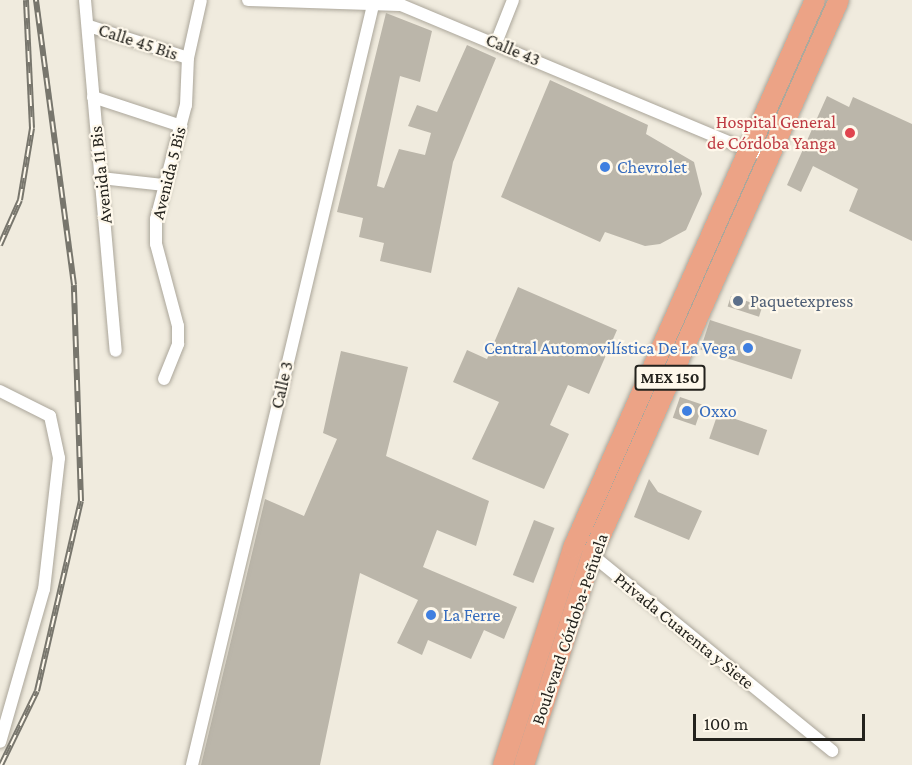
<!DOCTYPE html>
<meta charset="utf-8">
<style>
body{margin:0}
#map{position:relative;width:912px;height:765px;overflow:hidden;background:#f0ebde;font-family:"Crimson Pro",serif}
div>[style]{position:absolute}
.building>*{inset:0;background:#bbb6aa;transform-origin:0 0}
.roads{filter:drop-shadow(0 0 2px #aba69a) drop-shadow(0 0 2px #aba69a)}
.minor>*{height:12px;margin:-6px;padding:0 6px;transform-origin:6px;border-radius:6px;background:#fff}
.primary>*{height:20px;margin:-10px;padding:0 10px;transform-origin:10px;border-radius:10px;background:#eca386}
.rail>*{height:6px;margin-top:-3px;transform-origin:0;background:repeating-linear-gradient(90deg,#fef8eb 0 11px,#78766d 0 22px);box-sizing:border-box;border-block:2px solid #78766d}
.dots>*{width:16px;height:16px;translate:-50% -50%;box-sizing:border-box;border:3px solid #fef8eb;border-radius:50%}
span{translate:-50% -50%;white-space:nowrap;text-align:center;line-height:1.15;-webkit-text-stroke:4.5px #fef8eb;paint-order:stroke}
.shield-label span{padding:2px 4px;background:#fef8eb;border:2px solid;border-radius:4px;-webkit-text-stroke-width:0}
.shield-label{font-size:16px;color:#23221d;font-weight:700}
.street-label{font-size:18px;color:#23221d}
.health-label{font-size:18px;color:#be3a42}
.right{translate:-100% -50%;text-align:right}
.shop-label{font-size:18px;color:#366cbe}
.left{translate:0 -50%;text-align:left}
.service-label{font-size:18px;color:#4e5e75}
.scale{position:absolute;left:693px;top:714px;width:172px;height:27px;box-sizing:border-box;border:3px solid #23221d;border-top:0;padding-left:8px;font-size:18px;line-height:21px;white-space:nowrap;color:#23221d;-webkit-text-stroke:4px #fef8eb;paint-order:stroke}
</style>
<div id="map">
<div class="building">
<i style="clip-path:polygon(386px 13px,432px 31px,420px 82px,400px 76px,377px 186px,384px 188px,399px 149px,425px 155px,431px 133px,408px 126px,417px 105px,437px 112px,467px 45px,496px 58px,453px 162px,431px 273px,380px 261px,384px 243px,359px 237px,363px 218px,337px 212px)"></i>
<i style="clip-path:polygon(550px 80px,648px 125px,646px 134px,694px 162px,702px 194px,686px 230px,660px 244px,645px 246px,605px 232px,600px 242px,501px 197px)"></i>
<i style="clip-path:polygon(827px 96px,849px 107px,853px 97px,912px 124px,912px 241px,849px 211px,858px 189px,813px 166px,801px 192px,787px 185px)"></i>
<i style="clip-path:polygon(518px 287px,617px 330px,589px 394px,568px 385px,550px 425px,569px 434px,544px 489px,472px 459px,499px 402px,453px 382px,467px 350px,487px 359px)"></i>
<i style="left:731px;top:296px;width:33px;height:11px;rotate:18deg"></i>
<i style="left:710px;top:320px;width:96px;height:31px;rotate:18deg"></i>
<i style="clip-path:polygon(341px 351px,408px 367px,386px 456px,489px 501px,476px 546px,437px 530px,423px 567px,517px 607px,504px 639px,484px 630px,471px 659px,428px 640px,422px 655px,397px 643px,418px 600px,360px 573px,320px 765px,201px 765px,265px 499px,304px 516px,337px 439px,323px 433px)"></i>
<i style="left:680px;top:397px;width:24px;height:22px;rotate:19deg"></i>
<i style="left:718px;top:413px;width:52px;height:27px;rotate:19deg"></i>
<i style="clip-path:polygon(649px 479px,658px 492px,702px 511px,689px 540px,634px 517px)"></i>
<i style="left:534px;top:520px;width:22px;height:59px;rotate:21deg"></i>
</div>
<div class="roads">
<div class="minor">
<i style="left:85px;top:0;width:352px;rotate:85deg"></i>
<i style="left:248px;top:0;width:153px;rotate:1.9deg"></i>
<i style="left:401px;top:5px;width:383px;rotate:22.7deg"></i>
<i style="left:89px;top:26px;width:104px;rotate:17.9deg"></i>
<i style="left:496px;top:43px;width:46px;rotate:-68.4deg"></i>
<i style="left:93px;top:97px;width:93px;rotate:18.2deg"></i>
<i style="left:101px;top:178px;width:62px;rotate:6.4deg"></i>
<i style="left:164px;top:379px;width:38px;rotate:-68deg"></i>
<i style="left:178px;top:344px;width:18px;rotate:-90deg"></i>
<i style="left:178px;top:326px;width:85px;rotate:-105deg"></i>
<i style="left:156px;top:244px;width:25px;rotate:-90deg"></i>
<i style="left:156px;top:219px;width:118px;rotate:-75.3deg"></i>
<i style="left:186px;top:105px;width:47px;rotate:-87.6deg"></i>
<i style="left:188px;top:58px;width:59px;rotate:-77.4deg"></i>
<i style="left:0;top:391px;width:56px;rotate:26.6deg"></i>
<i style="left:50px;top:416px;width:43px;rotate:77.9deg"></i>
<i style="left:59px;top:458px;width:132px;rotate:96.5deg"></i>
<i style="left:44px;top:589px;width:159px;rotate:106deg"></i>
<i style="left:592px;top:555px;width:310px;rotate:39.2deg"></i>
<i style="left:192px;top:765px;width:781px;rotate:-76.6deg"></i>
</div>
<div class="primary">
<i style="left:503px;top:765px;width:228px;rotate:-72.1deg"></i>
<i style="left:573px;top:548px;width:599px;rotate:-66.17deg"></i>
<i style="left:524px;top:765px;width:221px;rotate:-72.1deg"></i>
<i style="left:592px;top:555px;width:607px;rotate:-66.01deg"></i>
</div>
</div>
<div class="rail">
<i style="left:0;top:245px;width:49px;rotate:-66deg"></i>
<i style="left:20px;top:200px;width:73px;rotate:-80.5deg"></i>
<i style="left:32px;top:128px;width:128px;rotate:-92.7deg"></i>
<i style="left:1px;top:765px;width:82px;rotate:-64.1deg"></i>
<i style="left:37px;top:691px;width:195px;rotate:-77deg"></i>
<i style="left:81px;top:501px;width:216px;rotate:-91.9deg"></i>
<i style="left:74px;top:285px;width:288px;rotate:-97.6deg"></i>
</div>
<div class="dots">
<i style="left:850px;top:133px;background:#e0444e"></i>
<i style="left:605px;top:167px;background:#3f7fe0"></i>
<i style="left:738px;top:301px;background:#5c6f8a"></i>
<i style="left:748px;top:348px;background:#3f7fe0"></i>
<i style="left:687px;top:411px;background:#3f7fe0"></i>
<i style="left:431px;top:615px;background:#3f7fe0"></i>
</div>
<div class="shield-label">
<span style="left:670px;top:378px">MEX 150</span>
</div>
<div class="street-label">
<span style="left:138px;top:42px;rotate:18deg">Calle 45 Bis</span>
<span style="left:513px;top:50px;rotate:23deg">Calle 43</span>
<span style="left:169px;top:173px;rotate:-76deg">Avenida 5 Bis</span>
<span style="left:101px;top:175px;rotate:-96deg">Avenida 11 Bis</span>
<span style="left:282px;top:385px;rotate:-77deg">Calle 3</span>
<span style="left:570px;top:629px;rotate:-71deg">Boulevard Córdoba-Peñuela</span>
<span style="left:684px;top:631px;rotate:39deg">Privada Cuarenta y Siete</span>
</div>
<div class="health-label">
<span class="right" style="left:836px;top:133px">Hospital General<br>de Córdoba Yanga</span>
</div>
<div class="shop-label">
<span class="left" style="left:617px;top:167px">Chevrolet</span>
<span class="right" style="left:736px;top:348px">Central Automovilística De La Vega</span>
<span class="left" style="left:699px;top:411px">Oxxo</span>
<span class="left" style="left:443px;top:615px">La Ferre</span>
</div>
<div class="service-label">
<span class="left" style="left:750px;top:301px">Paquetexpress</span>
</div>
<div class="scale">100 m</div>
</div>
